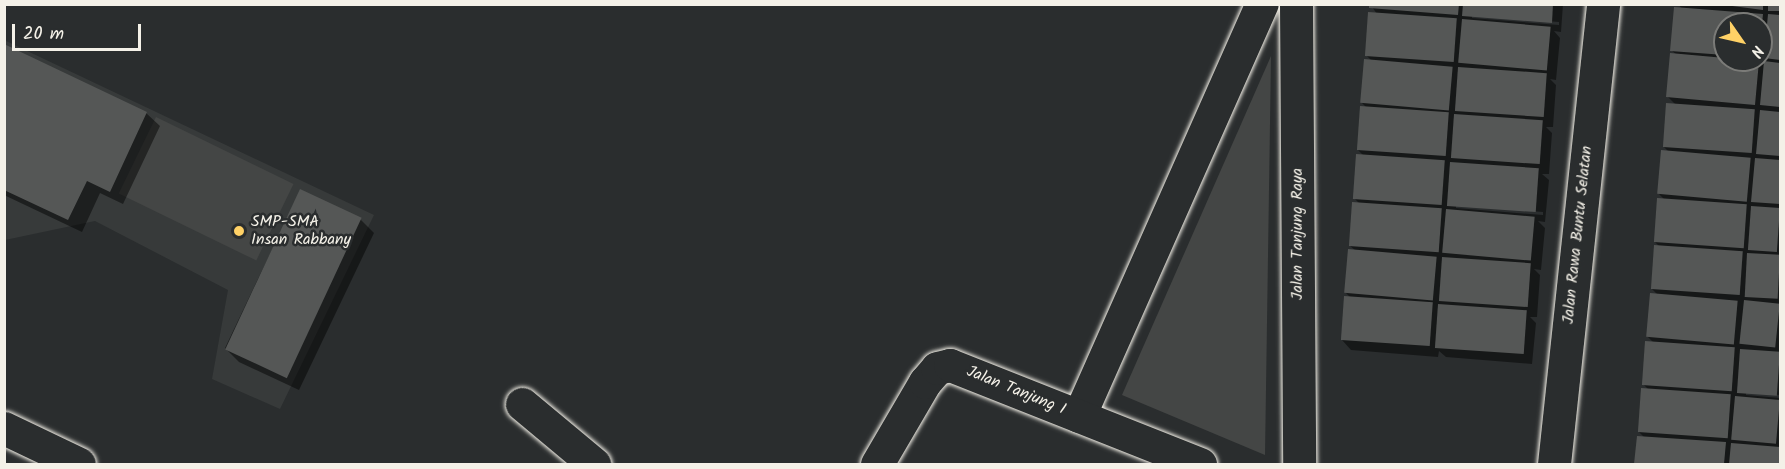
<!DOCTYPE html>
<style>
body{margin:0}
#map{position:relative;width:1785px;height:469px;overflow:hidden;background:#2a2d2e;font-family:Kalam,sans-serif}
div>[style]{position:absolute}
.built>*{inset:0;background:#373a3a}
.green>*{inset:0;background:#444645;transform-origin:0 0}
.shadow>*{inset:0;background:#0007}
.building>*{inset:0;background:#555756;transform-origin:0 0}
.roads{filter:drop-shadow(0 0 2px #f4f1e8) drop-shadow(0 0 2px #f4f1e8)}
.minor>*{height:33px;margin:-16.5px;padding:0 16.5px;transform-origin:16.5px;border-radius:16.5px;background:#2a2d2e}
.dots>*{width:16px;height:16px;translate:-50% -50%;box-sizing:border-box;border:3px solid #2a2d2e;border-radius:50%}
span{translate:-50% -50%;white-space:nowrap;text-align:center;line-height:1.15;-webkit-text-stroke:5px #2a2d2e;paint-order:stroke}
.poi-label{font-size:16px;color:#f4f1e8}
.left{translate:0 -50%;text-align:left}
.street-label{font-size:16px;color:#f4f1e8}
.frame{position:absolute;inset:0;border:6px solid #f4f1e8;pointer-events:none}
.north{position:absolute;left:1713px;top:12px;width:60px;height:60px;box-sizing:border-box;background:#2a2d2e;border:2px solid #7b7b78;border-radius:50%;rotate:124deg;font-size:16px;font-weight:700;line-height:24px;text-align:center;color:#f4f1e8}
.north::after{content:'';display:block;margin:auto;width:21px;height:27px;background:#ffd166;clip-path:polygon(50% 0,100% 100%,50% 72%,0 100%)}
.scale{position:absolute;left:12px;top:24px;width:129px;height:27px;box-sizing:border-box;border:3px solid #f4f1e8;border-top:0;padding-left:8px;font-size:18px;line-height:21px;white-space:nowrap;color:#f4f1e8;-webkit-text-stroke:4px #2a2d2e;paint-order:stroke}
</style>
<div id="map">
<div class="built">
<i style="clip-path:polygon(4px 40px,374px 215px,280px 409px,212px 379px,228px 290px,95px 221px,5px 240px)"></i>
</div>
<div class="green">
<i style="clip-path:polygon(1271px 56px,1265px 455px,1122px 395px)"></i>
<i style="left:156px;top:117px;width:153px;height:85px;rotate:26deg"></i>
</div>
<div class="shadow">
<i style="clip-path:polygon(evenodd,1370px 4px,1563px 4px,1561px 32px,1554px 31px,1560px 38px,1556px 80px,1550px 79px,1556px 85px,1553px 127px,1546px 127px,1552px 133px,1549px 174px,1542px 174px,1549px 180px,1545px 222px,1538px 221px,1545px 228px,1541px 270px,1534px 269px,1540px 275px,1537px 317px,1530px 317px,1536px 323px,1532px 364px,1446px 357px,1439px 351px,1438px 357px,1351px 350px,1342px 340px,1352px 299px,1346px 293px,1356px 251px,1349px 245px,1360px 204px,1354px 198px,1364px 156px,1358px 150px,1368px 109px,1362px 103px,1372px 61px,1366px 55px,1377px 14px,1370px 4px,1472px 15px,1559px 22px,1559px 25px,1472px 18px,1472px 15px,1370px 4px,1456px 205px,1543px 212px,1543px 215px,1456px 208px,1456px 205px)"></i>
<i style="clip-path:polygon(evenodd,1678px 4px,1780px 4px,1780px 395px,1746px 392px,1746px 395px,1780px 398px,1780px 464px,1636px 464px,1638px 437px,1645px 438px,1639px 432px,1649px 390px,1643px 384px,1654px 343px,1647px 336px,1658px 295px,1651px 288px,1660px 247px,1655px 242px,1666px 201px,1659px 194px,1669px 152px,1663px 146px,1676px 105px,1668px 97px,1677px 55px,1671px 50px,1682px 9px,1678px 4px,1725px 24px,1761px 24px,1761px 60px,1725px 60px,1725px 24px)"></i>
<i style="clip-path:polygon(4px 46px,146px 113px,160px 126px,123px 204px,100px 193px,82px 232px,4px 195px)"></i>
<i style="clip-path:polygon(300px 191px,361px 220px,374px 233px,299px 390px,239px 362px,225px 348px)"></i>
</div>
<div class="building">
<i style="clip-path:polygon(1369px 4px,1459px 4px,1458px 15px,1369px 8px)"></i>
<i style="clip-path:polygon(1463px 4px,1553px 4px,1552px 23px,1462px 16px)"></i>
<i style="clip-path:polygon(1717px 4px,1763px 4px,1763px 10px)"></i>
<i style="left:1768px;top:4px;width:12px;height:7px"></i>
<i style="clip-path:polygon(1674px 7px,1763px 14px,1762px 24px,1725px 24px,1725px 55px,1670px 51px)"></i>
<i style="left:1368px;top:12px;width:89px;height:44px;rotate:4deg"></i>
<i style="clip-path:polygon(1768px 14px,1780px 15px,1780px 60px,1764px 58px)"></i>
<i style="left:1462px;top:19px;width:89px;height:44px;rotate:5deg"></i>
<i style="clip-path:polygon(4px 44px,147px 112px,110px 192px,87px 181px,68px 220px,4px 190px)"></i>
<i style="clip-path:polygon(1670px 53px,1725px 58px,1725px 60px,1759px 61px,1755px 105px,1666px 97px)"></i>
<i style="left:1364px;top:59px;width:89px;height:44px;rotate:5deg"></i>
<i style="clip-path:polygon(1764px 61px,1780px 63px,1780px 107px,1760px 105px)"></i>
<i style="left:1458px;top:67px;width:89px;height:44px;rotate:4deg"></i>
<i style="left:1666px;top:103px;width:89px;height:44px;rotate:4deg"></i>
<i style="left:1360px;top:106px;width:89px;height:44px;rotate:4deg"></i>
<i style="clip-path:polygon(1760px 110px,1780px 112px,1780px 156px,1756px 154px)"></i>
<i style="left:1454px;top:114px;width:89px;height:44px;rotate:4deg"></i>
<i style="left:1661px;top:150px;width:90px;height:44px;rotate:5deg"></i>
<i style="left:1356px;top:154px;width:89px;height:45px;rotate:4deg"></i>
<i style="clip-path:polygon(1755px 158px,1780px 160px,1780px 204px,1751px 202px)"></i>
<i style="left:1450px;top:162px;width:89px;height:44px;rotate:4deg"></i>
<i style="left:300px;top:189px;width:68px;height:177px;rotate:25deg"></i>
<i style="left:1657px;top:198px;width:90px;height:44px;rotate:4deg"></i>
<i style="left:1352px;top:202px;width:90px;height:44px;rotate:4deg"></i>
<i style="left:1751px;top:206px;width:29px;height:44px;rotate:4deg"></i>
<i style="left:1446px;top:209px;width:89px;height:44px;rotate:5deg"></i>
<i style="left:1654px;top:245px;width:89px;height:44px;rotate:4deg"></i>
<i style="left:1348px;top:249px;width:89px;height:44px;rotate:5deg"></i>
<i style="left:1747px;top:253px;width:33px;height:44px;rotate:3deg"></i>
<i style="left:1442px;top:257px;width:89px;height:44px;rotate:4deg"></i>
<i style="left:1650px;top:293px;width:88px;height:44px;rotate:5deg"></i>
<i style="left:1344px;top:296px;width:89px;height:44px;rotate:4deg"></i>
<i style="left:1744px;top:300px;width:36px;height:44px;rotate:6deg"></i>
<i style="left:1438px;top:304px;width:89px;height:44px;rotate:4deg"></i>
<i style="left:1645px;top:341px;width:90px;height:44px;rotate:4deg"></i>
<i style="left:1740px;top:349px;width:40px;height:44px;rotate:4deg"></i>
<i style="left:1641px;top:388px;width:90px;height:44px;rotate:4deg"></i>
<i style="left:1735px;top:396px;width:45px;height:44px;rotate:5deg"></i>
<i style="clip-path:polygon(1637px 436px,1726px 442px,1724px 464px,1634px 464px)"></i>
<i style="clip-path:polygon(1731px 443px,1780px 447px,1780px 464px,1729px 464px)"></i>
</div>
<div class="roads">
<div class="minor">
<i style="left:1296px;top:4px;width:460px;rotate:89.6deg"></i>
<i style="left:522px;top:404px;width:94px;rotate:39.8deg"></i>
<i style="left:1079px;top:416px;width:451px;rotate:-66.1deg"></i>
<i style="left:4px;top:428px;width:83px;rotate:25.6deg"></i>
<i style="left:877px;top:464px;width:95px;rotate:-59.7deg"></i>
<i style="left:925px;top:382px;width:18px;rotate:-49deg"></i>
<i style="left:937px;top:368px;width:13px;rotate:-13deg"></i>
<i style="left:950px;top:365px;width:269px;rotate:21.6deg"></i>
<i style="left:1554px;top:464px;width:463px;rotate:-83.9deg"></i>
</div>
</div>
<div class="dots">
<i style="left:239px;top:231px;background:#ffd166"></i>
</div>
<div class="poi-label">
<span class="left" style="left:251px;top:231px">SMP-SMA<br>Insan Rabbany</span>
</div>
<div class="street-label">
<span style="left:1298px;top:234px;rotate:-90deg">Jalan Tanjung Raya</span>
<span style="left:1578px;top:235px;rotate:-84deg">Jalan Rawa Buntu Selatan</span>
<span style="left:1016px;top:391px;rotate:22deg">Jalan Tanjung I</span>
</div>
<div class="frame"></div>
<div class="north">N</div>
<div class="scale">20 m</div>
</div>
